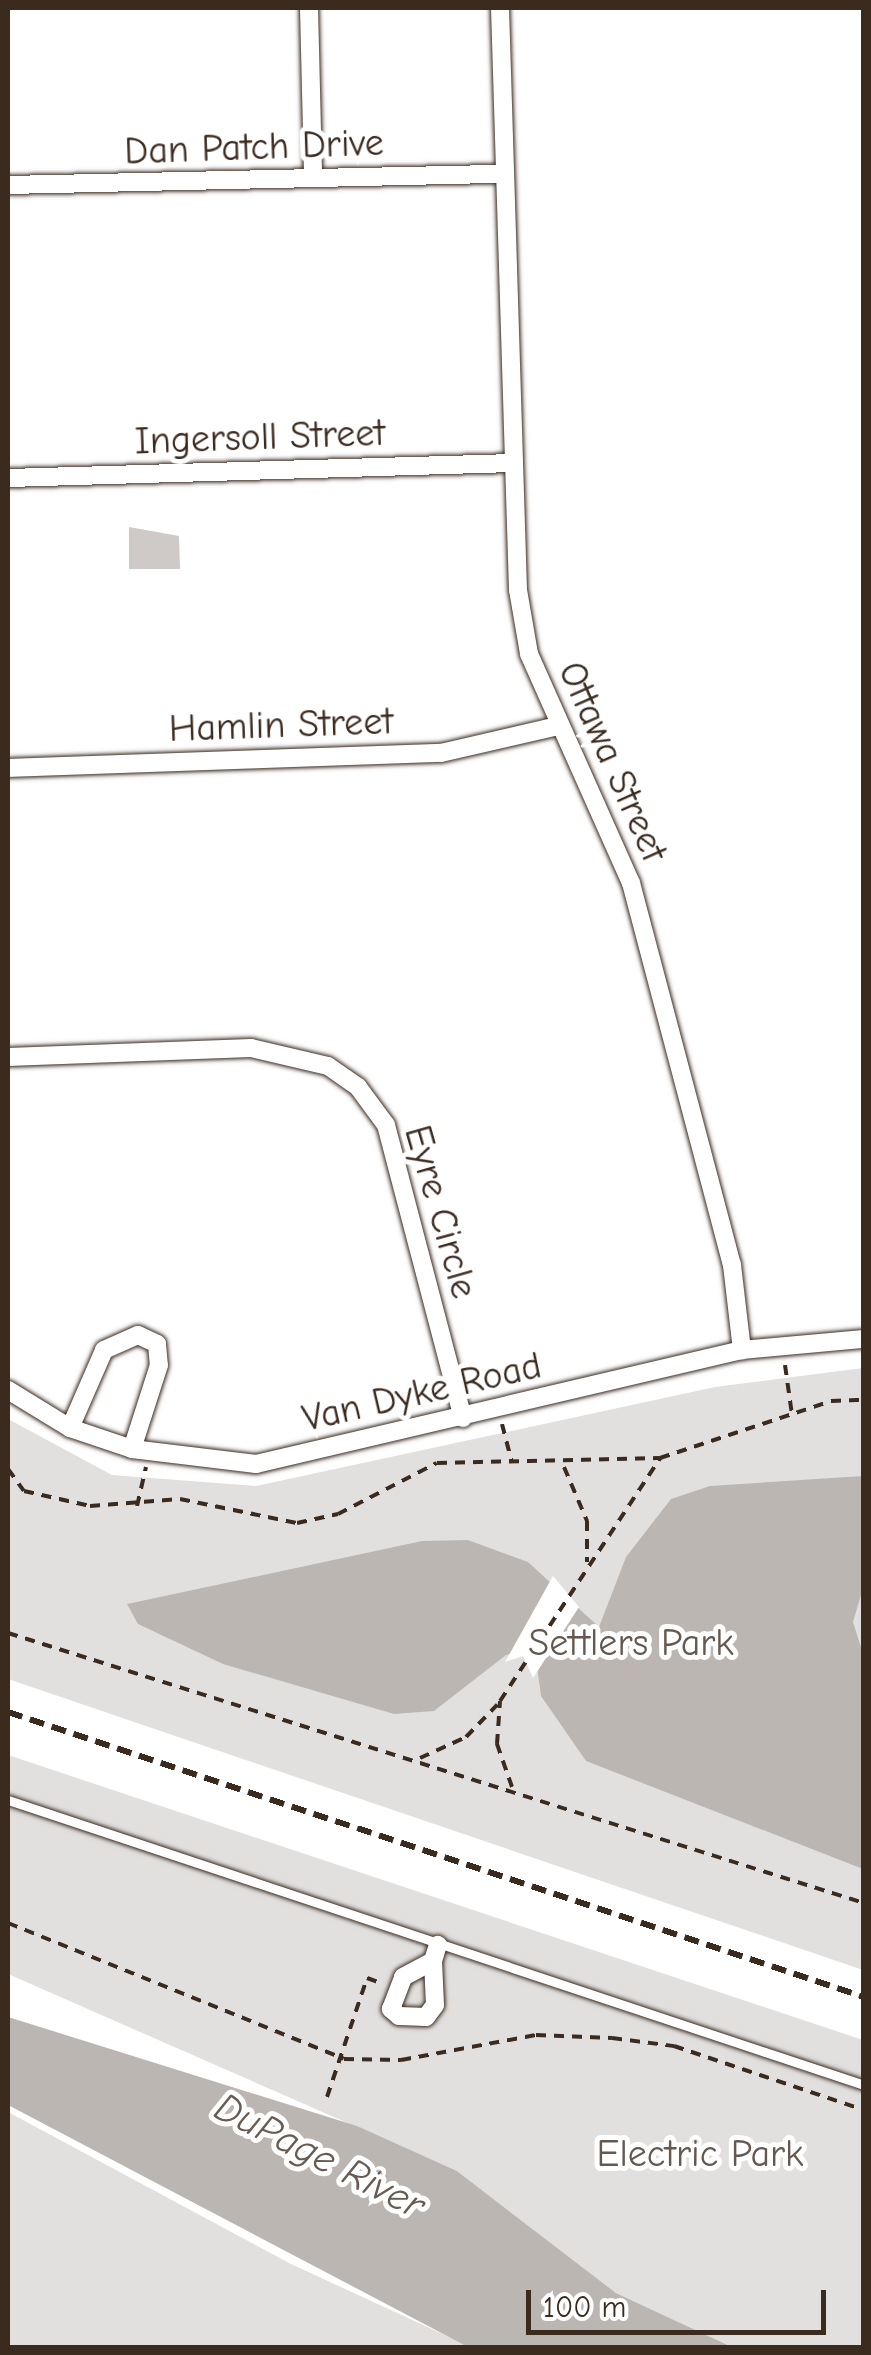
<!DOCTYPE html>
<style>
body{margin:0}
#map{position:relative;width:871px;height:2355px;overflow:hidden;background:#fff;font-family:"Comic Neue",sans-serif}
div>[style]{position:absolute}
.green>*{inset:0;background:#e2e0de}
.water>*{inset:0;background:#bcb6b3}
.pier>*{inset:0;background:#fff}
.building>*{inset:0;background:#cfcac7}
.path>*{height:4px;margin-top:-2px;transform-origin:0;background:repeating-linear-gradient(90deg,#3b2a1e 0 10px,transparent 0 18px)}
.roads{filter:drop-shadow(0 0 2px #3b2a1e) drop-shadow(0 0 2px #3b2a1e)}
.service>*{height:9px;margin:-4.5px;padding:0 4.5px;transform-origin:4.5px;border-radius:4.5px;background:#fff}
.minor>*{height:18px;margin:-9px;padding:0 9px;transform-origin:9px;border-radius:9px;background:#fff}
.rail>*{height:6px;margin-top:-3px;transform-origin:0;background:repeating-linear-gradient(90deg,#3b2a1e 0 15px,transparent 0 23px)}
span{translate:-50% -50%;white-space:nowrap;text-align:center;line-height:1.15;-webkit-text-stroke:10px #fff;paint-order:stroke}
.street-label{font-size:38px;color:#3b2a1e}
.park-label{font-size:38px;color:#65584e}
.water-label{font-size:40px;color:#685b52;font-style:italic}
.frame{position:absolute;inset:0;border:10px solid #3b2a1e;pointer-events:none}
.scale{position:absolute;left:526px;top:2290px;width:300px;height:45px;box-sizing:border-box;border:5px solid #3b2a1e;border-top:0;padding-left:12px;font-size:30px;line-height:35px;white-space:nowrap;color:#3b2a1e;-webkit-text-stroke:8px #fff;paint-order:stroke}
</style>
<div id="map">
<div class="green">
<i style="clip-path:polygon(863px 1368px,863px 1970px,8px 1679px,8px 1419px,112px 1475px,256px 1486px,715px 1387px)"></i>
<i style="clip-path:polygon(8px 1755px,863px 2040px,863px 2347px,732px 2347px,616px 2293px,457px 2171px,8px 1974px)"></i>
<i style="clip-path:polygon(8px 2112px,291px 2264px,471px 2347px,8px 2347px)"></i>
</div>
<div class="water">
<i style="clip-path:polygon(863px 1476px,863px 1588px,853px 1622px,864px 1657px,863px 1869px,586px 1761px,541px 1696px,536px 1659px,525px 1651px,506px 1655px,434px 1711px,394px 1714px,223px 1664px,138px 1624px,127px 1604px,422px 1541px,468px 1540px,528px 1562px,599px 1627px,626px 1557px,671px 1499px,710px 1486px)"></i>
<i style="clip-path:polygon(8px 2017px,357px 2126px,457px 2171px,616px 2293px,732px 2347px,468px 2347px,8px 2105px)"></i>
</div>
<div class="pier">
<i style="clip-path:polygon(553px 1576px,579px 1607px,533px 1678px,523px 1656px,505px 1662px)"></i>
</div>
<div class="building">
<i style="clip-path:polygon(129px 527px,179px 536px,180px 569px,129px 569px)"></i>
</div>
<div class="path">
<i style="left:785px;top:1365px;width:50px;rotate:82deg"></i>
<i style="left:502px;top:1424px;width:40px;rotate:75.6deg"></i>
<i style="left:564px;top:1467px;width:59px;rotate:66.9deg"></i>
<i style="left:587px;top:1521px;width:41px;rotate:90deg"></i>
<i style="left:8px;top:1469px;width:27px;rotate:54deg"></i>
<i style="left:24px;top:1491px;width:68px;rotate:12.8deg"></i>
<i style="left:90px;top:1506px;width:90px;rotate:-4.4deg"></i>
<i style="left:180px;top:1499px;width:119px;rotate:11.6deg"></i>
<i style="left:297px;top:1523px;width:42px;rotate:-12.4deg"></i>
<i style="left:338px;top:1514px;width:111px;rotate:-27.3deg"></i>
<i style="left:437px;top:1463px;width:223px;rotate:-1.3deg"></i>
<i style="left:660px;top:1458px;width:180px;rotate:-18.4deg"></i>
<i style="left:831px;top:1401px;width:33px;rotate:-2deg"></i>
<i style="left:137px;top:1506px;width:40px;rotate:-77deg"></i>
<i style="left:8px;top:1633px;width:898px;rotate:17.51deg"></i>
<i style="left:420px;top:1758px;width:51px;rotate:-24.5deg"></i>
<i style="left:466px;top:1737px;width:45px;rotate:-45.9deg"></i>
<i style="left:512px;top:1787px;width:46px;rotate:-109.2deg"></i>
<i style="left:497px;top:1744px;width:43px;rotate:-86deg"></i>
<i style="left:500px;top:1701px;width:291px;rotate:-56.6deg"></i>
<i style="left:8px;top:1923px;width:362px;rotate:22deg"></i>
<i style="left:344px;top:2059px;width:57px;rotate:1deg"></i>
<i style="left:401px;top:2060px;width:137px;rotate:-10.5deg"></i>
<i style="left:536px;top:2035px;width:76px;rotate:2.3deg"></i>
<i style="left:612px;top:2038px;width:63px;rotate:7.4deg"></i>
<i style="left:674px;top:2046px;width:200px;rotate:18.6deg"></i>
<i style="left:327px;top:2097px;width:126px;rotate:-71.4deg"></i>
<i style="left:367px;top:1978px;width:15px;rotate:20deg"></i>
</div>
<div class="roads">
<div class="service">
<i style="left:8px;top:1800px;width:902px;rotate:18.41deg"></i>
</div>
<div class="minor">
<i style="left:309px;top:8px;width:168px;rotate:88.6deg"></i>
<i style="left:500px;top:8px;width:582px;rotate:88.23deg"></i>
<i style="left:518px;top:590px;width:65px;rotate:80.2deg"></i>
<i style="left:529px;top:654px;width:251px;rotate:66deg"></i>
<i style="left:631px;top:883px;width:395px;rotate:75.2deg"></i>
<i style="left:732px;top:1265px;width:86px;rotate:83.3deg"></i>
<i style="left:8px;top:185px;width:495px;rotate:-1.3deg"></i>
<i style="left:8px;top:478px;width:506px;rotate:-1.7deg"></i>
<i style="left:8px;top:768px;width:433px;rotate:-2deg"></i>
<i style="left:441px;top:753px;width:116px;rotate:-13deg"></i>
<i style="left:8px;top:1057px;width:243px;rotate:-2.1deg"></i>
<i style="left:251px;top:1048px;width:79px;rotate:13.2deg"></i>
<i style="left:328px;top:1066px;width:37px;rotate:35deg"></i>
<i style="left:358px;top:1087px;width:47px;rotate:53.6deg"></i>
<i style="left:386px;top:1125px;width:303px;rotate:75.3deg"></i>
<i style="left:8px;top:1390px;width:73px;rotate:31.5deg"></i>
<i style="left:70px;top:1428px;width:65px;rotate:18.7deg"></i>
<i style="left:132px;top:1449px;width:125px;rotate:6.9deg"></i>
<i style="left:256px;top:1464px;width:499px;rotate:-13.2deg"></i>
<i style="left:742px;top:1350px;width:122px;rotate:-5.2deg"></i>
<i style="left:70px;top:1428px;width:85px;rotate:-66.4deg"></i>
<i style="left:104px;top:1350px;width:37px;rotate:-24deg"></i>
<i style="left:138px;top:1335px;width:21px;rotate:25deg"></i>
<i style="left:157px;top:1344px;width:21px;rotate:85deg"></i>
<i style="left:159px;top:1365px;width:88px;rotate:107.8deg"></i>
<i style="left:433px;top:1961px;width:44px;rotate:87.4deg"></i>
<i style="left:435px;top:2005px;width:15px;rotate:127deg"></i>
<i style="left:426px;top:2017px;width:27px;rotate:-178deg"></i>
<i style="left:399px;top:2016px;width:11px;rotate:-139deg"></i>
<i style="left:391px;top:2009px;width:34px;rotate:-69deg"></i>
<i style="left:403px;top:1977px;width:34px;rotate:-28deg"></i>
<i style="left:433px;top:1961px;width:17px;rotate:-73deg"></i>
</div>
</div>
<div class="rail">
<i style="left:8px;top:1712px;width:902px;rotate:18.41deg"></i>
</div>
<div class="street-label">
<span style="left:254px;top:148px;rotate:-2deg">Dan Patch Drive</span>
<span style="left:260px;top:438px;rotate:-2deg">Ingersoll Street</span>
<span style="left:281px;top:726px;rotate:-2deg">Hamlin Street</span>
<span style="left:612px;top:762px;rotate:66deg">Ottawa Street</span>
<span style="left:440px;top:1212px;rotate:74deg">Eyre Circle</span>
<span style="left:422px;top:1393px;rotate:-13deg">Van Dyke Road</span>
</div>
<div class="park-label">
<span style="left:631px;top:1644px">Settlers Park</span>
<span style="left:700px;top:2155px">Electric Park</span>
</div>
<div class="water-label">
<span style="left:320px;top:2156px;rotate:27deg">DuPage River</span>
</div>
<div class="frame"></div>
<div class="scale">100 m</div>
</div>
